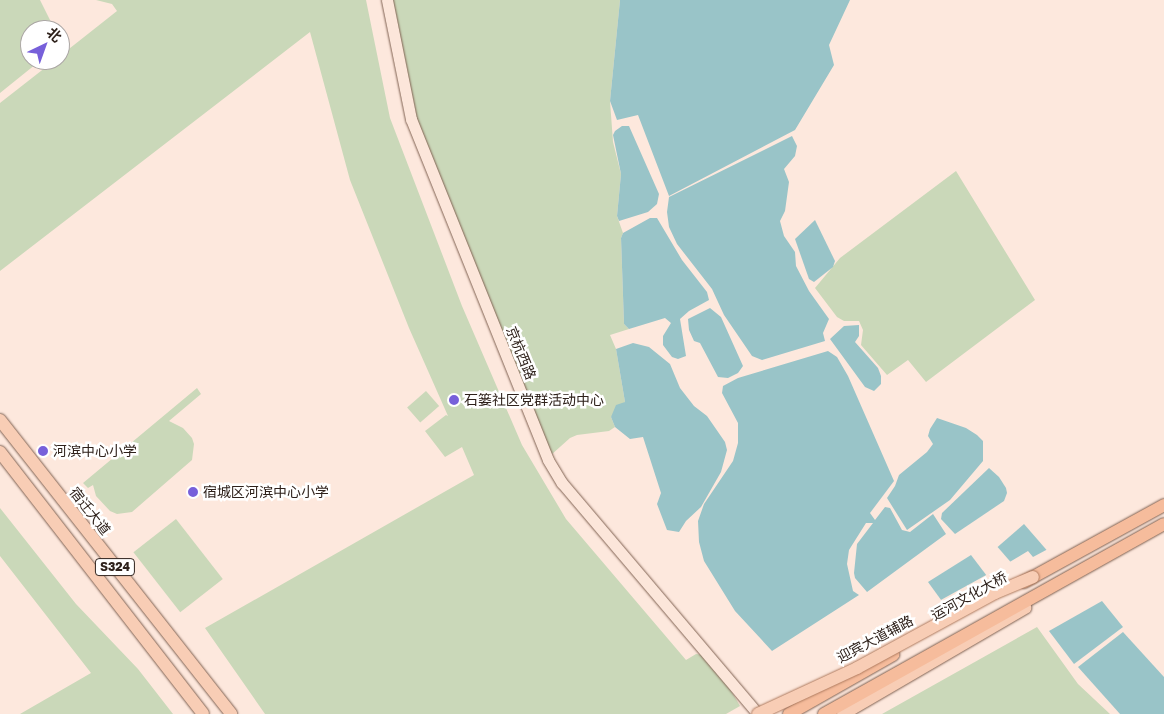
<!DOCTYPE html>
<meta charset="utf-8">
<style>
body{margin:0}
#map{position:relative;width:1164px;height:714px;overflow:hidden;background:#fde8dd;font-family:"Golos Text","Noto Sans SC",sans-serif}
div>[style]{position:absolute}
.green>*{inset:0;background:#cad8b9;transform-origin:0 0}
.water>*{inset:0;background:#99c4c8;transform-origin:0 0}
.pier>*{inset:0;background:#fde8dd}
.roads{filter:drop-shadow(0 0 1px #806252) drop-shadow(0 0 1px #806252)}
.secondary>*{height:11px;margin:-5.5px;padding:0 5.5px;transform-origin:5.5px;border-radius:5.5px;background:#fce6da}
.primary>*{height:12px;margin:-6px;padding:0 6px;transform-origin:6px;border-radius:6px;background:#f8cdb5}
.trunk>*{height:12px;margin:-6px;padding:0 6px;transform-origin:6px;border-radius:6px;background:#f6bc9c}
.bridges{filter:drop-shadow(0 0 1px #af7b5f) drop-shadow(0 0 1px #af7b5f)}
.primary-bridge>*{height:12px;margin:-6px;padding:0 6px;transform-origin:6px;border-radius:6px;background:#f8cdb5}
.dots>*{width:14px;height:14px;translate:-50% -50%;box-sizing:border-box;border:2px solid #fff;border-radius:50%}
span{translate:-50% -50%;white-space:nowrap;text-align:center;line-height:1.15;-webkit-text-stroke:5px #fff;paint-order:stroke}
.shield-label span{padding:1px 4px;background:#fff;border:1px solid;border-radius:4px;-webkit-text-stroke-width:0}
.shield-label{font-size:12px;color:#2e211b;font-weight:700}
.street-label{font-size:14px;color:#2e211b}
.poi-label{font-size:14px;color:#2e211b}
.left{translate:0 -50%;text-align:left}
.north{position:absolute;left:20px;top:20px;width:50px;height:50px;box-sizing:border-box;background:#fff;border:1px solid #aba6a4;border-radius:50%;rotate:42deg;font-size:14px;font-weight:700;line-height:20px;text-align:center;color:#2e211b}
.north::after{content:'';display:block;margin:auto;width:18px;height:22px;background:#7760da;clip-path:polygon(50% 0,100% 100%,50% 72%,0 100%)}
</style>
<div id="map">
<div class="green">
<i style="clip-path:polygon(0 0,40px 0,53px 26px,53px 30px,30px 30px,30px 60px,41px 60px,0 93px)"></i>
<i style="clip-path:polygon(96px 0,366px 0,390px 118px,462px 306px,522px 445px,566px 519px,686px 660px,696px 654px,703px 655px,726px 682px,740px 706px,726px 714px,265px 714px,205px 628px,474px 475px,462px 447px,445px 457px,425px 431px,446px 415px,448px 416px,409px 328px,350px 180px,310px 32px,0 271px,0 103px,55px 60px,60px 60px,60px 56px,117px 11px,112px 4px)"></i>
<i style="clip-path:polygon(392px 0,620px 0,610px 101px,613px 142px,621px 174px,617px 216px,623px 233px,621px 238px,624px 324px,629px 329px,610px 335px,616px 349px,625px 402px,611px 417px,615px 427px,609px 431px,577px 435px,570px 438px,551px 455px,417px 125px)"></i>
<i style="clip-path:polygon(956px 171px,1035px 300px,926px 382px,908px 360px,887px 375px,861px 345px,863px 330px,859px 321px,844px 321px,837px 317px,815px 288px,840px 258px)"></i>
<i style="clip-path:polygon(197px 388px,201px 394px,169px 421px,183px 428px,192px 438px,194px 444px,192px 460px,132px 512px,117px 514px,110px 511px,96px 496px,93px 485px,88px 488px,83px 483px)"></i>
<i style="left:426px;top:391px;width:20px;height:25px;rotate:49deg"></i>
<i style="clip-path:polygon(0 508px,76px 604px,138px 669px,173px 714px,20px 714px,91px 673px,0 556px)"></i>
<i style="left:176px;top:519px;width:76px;height:54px;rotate:52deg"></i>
<i style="clip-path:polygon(1037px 627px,1078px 684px,1110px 714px,882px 714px)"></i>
</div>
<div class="water">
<i style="clip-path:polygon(620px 0,850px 0,829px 45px,834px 65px,795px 130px,669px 196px,638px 115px,617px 120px,610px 101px)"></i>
<i style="clip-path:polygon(622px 126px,629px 126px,659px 194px,657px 204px,648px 212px,619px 221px,617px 216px,621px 174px,613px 135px,615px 131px)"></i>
<i style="clip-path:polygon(792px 136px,797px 146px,795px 156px,784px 169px,789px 182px,785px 211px,780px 221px,784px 236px,795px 252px,796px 266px,809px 291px,829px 319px,823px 333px,825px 341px,762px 360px,752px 356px,724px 315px,712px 289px,677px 244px,669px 227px,667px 212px,669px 197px)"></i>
<i style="clip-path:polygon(650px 218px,657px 218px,682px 260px,707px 292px,709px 300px,689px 311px,680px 319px,686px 356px,678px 359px,672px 357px,663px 345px,663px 336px,671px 323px,665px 318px,629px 329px,624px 324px,621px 238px,623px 233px)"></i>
<i style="clip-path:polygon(815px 220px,835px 261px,833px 267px,814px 282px,809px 279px,795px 239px)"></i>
<i style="clip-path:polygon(710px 308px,721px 317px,743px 366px,738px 373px,728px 378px,718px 377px,700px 343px,694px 341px,689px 330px,688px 319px)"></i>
<i style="clip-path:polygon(859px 325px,859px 336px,855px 342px,878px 368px,881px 376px,881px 384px,874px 391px,865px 387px,830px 339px,844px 326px)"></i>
<i style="clip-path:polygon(633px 343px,649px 347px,670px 364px,680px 388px,694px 406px,707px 416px,725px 442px,727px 450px,721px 472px,701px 507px,686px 521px,679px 532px,667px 530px,657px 504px,661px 493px,643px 437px,630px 439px,615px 427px,611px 417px,616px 405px,625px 402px,616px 349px)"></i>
<i style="clip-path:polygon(828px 351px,837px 357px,848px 376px,894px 481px,870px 513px,875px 520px,885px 507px,890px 508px,902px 530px,910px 532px,933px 514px,946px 534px,867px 592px,855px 578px,854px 573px,857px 544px,873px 523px,866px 523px,849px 550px,847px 564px,853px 591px,859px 595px,772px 651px,735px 611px,704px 561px,699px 542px,698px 521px,704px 504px,733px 461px,738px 443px,738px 423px,722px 393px,723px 386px,738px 378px)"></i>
<i style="clip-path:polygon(937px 418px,966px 428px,977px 435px,983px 441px,983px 461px,950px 500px,907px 530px,887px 498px,895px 486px,899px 475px,927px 452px,933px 444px,928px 436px,930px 429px)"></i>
<i style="clip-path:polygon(989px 468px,999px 477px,1006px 488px,1007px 493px,1004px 501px,955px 534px,941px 519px,942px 513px)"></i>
<i style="left:1024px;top:524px;width:65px;height:35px;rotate:49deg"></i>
<i style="clip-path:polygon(971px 555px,1009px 605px,944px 604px,928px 582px)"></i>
<i style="clip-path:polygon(1102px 601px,1123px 627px,1074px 664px,1049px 631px)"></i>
<i style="clip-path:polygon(1123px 632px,1164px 677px,1164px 714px,1120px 714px,1078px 667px)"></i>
</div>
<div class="pier">
<i style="clip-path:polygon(1048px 549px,1067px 572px,1037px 596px,1008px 563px,1028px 551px,1033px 557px)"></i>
<i style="clip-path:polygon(988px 574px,1011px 604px,958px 631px,939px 601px)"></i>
</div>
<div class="roads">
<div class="secondary">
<i style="left:387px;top:0;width:121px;rotate:78.6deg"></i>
<i style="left:411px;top:119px;width:367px;rotate:68.1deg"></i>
<i style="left:548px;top:460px;width:27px;rotate:59deg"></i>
<i style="left:562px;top:483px;width:303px;rotate:49.7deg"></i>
</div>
<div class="primary">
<i style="left:0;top:420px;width:374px;rotate:51.8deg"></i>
<i style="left:0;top:452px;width:331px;rotate:52.2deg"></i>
<i style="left:843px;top:714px;width:211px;rotate:-30.2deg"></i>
</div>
<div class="trunk">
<i style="left:1024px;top:582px;width:160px;rotate:-28.8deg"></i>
<i style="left:789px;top:714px;width:120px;rotate:-29.6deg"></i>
<i style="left:824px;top:714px;width:389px;rotate:-29.2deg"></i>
</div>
</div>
<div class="bridges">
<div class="primary-bridge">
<i style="left:758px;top:714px;width:109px;rotate:-24.9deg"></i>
<i style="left:857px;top:668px;width:157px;rotate:-28.5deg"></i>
<i style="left:995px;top:593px;width:41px;rotate:-22.8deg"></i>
</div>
</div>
<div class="dots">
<i style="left:454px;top:400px;background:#7760da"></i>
<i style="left:43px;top:451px;background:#7760da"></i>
<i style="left:193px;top:492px;background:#7760da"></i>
</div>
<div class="shield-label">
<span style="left:115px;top:567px">S324</span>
</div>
<div class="street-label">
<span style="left:521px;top:353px;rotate:68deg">京杭西路</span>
<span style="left:90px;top:511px;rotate:52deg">宿迁大道</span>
<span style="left:969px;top:596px;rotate:-29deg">运河文化大桥</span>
<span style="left:875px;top:639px;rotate:-28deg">迎宾大道辅路</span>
</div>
<div class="poi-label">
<span class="left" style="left:464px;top:400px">石篓社区党群活动中心</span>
<span class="left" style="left:53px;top:451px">河滨中心小学</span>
<span class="left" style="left:203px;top:492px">宿城区河滨中心小学</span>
</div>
<div class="north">北</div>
</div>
